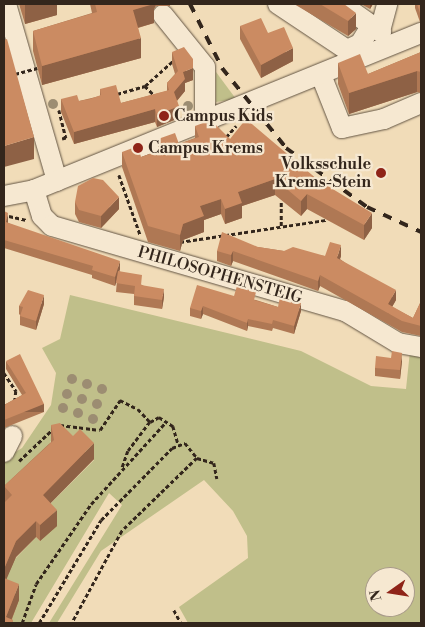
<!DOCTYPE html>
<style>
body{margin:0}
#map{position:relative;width:425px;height:627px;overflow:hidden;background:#f1dcb8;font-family:"Libre Bodoni",serif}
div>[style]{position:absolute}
.green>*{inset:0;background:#c0bf8a}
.path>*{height:2.5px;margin-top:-1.25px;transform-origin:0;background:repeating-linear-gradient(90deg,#33261c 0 4px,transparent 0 6.5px)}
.roads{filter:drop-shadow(0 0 1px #625443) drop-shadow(0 0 1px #625443)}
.minor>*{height:20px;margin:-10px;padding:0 10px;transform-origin:10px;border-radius:10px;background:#f6e8d1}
.rail>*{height:4px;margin-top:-2px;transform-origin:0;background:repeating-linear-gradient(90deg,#33261c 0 9px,transparent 0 18px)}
.path-bridge>*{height:2.5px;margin-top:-1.25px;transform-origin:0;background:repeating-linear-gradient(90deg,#33261c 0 4px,transparent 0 6.5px)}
.trees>*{width:10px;height:10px;margin:-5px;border-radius:50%;background:#9c8d72}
.wall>*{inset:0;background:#af7854}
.shaded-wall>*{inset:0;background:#8e6145;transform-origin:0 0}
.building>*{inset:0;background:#cb8b62}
.dots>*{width:14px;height:14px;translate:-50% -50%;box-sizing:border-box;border:2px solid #f6e8d1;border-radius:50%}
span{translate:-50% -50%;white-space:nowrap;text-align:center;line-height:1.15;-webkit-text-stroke:4.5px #f6e8d1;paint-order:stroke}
.poi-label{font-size:16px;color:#33261c;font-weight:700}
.left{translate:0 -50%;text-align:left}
.right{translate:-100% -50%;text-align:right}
.street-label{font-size:16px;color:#33261c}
.frame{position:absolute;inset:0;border:5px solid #33261c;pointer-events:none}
.north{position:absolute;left:365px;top:567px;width:50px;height:50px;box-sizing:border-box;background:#f6e8d1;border:1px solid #a89a89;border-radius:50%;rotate:257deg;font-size:14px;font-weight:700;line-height:20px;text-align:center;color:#33261c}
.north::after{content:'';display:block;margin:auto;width:18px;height:22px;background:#8f2418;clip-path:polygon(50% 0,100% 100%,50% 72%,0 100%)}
</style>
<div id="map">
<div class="green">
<i style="clip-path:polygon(216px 72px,236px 99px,216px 102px)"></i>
<i style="clip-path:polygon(evenodd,70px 295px,301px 351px,371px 386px,406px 389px,410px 351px,421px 351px,421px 623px,188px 623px,179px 607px,248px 558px,247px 536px,233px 511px,204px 480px,101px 551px,57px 623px,49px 623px,122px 505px,109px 493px,31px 623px,6px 623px,4px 584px,12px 562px,36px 537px,40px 541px,43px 511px,94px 460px,51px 441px,4px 519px,4px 459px,22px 448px,51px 405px,56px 373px,42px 348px,60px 339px,70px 295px,375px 577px,405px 577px,405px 607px,375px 607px,375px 577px)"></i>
</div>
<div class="path">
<i style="left:145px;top:86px;width:16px;rotate:45deg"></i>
<i style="left:117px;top:94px;width:29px;rotate:-16deg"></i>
<i style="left:145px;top:86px;width:38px;rotate:-42deg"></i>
<i style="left:59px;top:110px;width:29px;rotate:76deg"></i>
<i style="left:66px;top:138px;width:4px;rotate:166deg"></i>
<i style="left:226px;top:137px;width:15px;rotate:-48deg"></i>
<i style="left:119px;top:175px;width:63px;rotate:70.4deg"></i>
<i style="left:9px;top:216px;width:18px;rotate:13deg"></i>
<i style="left:281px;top:226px;width:26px;rotate:-90deg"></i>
<i style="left:180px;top:242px;width:148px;rotate:-8.6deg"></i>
<i style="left:4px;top:373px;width:22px;rotate:56deg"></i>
<i style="left:16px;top:391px;width:9px;rotate:96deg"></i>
<i style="left:150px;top:422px;width:10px;rotate:-29deg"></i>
<i style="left:159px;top:417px;width:17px;rotate:33deg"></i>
<i style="left:173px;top:426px;width:18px;rotate:74deg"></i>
<i style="left:60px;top:425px;width:40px;rotate:7.1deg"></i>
<i style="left:100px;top:430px;width:36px;rotate:-56deg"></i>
<i style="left:120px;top:400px;width:20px;rotate:27deg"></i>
<i style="left:138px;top:409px;width:18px;rotate:47deg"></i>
<i style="left:150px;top:422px;width:36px;rotate:127deg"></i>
<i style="left:128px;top:451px;width:18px;rotate:109deg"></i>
<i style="left:197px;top:458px;width:18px;rotate:16deg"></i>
<i style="left:214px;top:463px;width:16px;rotate:79deg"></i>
<i style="left:19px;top:461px;width:47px;rotate:-43.3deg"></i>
<i style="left:174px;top:610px;width:15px;rotate:62deg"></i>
<i style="left:22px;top:623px;width:41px;rotate:-70.3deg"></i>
<i style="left:36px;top:584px;width:97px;rotate:-55.5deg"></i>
<i style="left:91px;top:504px;width:111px;rotate:-47.6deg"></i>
<i style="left:39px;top:623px;width:120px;rotate:-59deg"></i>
<i style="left:101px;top:520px;width:101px;rotate:-45.4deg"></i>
<i style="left:172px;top:448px;width:14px;rotate:-21deg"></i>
<i style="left:185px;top:443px;width:19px;rotate:51deg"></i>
<i style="left:197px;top:458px;width:105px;rotate:135.8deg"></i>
<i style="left:122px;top:531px;width:105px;rotate:118.5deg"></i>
</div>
<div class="roads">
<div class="minor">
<i style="left:6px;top:4px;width:184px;rotate:73.9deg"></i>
<i style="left:278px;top:4px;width:83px;rotate:33.7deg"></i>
<i style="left:347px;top:50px;width:14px;rotate:-25deg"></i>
<i style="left:360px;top:44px;width:22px;rotate:-58deg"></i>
<i style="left:341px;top:4px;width:49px;rotate:35deg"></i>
<i style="left:163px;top:15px;width:67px;rotate:51.1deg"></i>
<i style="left:205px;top:67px;width:43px;rotate:90deg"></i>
<i style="left:205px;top:110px;width:12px;rotate:66deg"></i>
<i style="left:380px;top:31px;width:28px;rotate:-75deg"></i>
<i style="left:321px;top:75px;width:57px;rotate:68.4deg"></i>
<i style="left:342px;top:128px;width:43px;rotate:-12.1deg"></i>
<i style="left:384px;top:119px;width:40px;rotate:-23.4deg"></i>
<i style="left:34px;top:190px;width:27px;rotate:73deg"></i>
<i style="left:42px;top:216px;width:14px;rotate:45deg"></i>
<i style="left:52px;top:226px;width:305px;rotate:16.2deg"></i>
<i style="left:345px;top:311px;width:62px;rotate:31.1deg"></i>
<i style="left:398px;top:343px;width:23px;rotate:10deg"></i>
<i style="left:4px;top:196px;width:31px;rotate:-11deg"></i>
<i style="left:34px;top:190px;width:418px;rotate:-22.1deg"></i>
<i style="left:4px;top:452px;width:18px;rotate:-63deg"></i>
</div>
</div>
<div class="rail">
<i style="left:190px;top:4px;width:72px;rotate:63.4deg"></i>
<i style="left:222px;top:68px;width:102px;rotate:51.3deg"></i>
<i style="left:286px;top:148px;width:100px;rotate:36.1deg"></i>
<i style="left:367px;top:207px;width:60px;rotate:24.8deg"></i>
</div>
<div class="path-bridge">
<i style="left:15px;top:74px;width:23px;rotate:-15deg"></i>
</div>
<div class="trees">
<i style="left:53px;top:104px"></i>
<i style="left:188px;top:106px"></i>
<i style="left:72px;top:379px"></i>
<i style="left:87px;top:384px"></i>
<i style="left:102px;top:389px"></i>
<i style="left:67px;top:394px"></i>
<i style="left:82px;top:399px"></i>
<i style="left:97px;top:404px"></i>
<i style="left:63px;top:408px"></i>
<i style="left:78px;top:413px"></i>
<i style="left:93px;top:419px"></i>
</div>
<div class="wall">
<i style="clip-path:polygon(19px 4px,57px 4px,57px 15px,25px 24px)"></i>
<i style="clip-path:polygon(90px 4px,170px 4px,170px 6px,156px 6px,154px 9px,154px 23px,138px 28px,141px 58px,42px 85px,33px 51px,33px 31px,92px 13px)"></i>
<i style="clip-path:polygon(294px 4px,344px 4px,356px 29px,348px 36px)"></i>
<i style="clip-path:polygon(361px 4px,373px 4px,370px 9px)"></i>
<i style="clip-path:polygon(415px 4px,421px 4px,420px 22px,415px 8px)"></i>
<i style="clip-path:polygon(240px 26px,268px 33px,293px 61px,261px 78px,240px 39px)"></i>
<i style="clip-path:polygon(172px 52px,193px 80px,185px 83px,185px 91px,177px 101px,179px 118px,157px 127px,155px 122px,74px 144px,61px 112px,61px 99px,79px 101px,100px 96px,100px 89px,121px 103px,167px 91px,167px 83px,175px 74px,172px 64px)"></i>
<i style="clip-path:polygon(421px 52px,421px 93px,417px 92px,349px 114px,338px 84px,338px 63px,368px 74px)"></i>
<i style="clip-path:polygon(195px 126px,230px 139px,372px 228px,364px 240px,307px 209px,301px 216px,275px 195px,242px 206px,242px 218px,225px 224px,221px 214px,204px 220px,204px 232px,183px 240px,180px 251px,148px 242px,122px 167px,122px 152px,141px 157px,158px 151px,158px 139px,179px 144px,195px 138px)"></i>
<i style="clip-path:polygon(75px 202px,119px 209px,101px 228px,79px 222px,75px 214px)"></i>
<i style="clip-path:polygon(4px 211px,8px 222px,8px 223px,120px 269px,119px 271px,142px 285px,164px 297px,162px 309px,134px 305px,134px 294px,116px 292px,117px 280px,115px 286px,92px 278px,92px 275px,4px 248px)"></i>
<i style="clip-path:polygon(258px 247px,284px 251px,325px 256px,341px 256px,340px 259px,396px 300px,392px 307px,413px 318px,421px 301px,421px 336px,402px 332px,320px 286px,318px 291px,233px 261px,231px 266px,217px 261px,217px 251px)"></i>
<i style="clip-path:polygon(234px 296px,256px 300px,278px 307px,301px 311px,294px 334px,273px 328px,272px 331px,248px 326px,247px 331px,203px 314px,201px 319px,190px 316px,190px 308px)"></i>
<i style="clip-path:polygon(44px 304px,36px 330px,20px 325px,20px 315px,19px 314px,19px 306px)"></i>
<i style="clip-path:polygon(6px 361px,44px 412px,4px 428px,4px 405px,22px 395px,6px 369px)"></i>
<i style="clip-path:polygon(402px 361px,400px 379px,375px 376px,375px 368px)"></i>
<i style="clip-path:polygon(51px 425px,94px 459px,50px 503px,57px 526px,40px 541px,36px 537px,16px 557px,6px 579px,19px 600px,12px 619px,13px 623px,4px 623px,4px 486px,51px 442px)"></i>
</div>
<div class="shaded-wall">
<i style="clip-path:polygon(25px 4px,57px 4px,57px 15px,25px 24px)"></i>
<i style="clip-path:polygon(151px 4px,156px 4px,154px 9px,154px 23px,133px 29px,133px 10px)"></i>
<i style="clip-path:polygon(370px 4px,373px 4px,370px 9px)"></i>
<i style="clip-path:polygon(421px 12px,421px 21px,420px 22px,420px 13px)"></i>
<i style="clip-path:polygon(356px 13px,356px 29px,348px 36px,348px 21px)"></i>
<i style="clip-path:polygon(141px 38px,141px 58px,42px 85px,42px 66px)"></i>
<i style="clip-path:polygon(293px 48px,293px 61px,261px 78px,261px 65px)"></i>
<i style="clip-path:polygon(193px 68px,193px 80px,185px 83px,185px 91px,174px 104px,174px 92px,183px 72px)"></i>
<i style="clip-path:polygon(417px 71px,417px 92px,349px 114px,349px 93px)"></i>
<i style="clip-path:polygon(179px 106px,179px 118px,157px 127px,157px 115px)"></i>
<i style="clip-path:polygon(155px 109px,155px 122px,74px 144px,74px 132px)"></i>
<i style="clip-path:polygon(34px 137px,34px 159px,4px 167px,4px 146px)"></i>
<i style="clip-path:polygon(275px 179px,275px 195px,242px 206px,242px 218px,225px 224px,225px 209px,238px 192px)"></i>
<i style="clip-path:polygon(307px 194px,307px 209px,301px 216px,301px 201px)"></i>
<i style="clip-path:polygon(119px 197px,119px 209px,101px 228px,101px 216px)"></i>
<i style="clip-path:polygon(221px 199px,221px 214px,204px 220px,204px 232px,183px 240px,180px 251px,180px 235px,183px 224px,200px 206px)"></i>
<i style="clip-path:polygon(8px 213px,8px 222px,6px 231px,6px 222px)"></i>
<i style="clip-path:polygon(372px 213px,372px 228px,364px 240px,364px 225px)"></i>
<i style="clip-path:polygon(341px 245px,341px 256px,337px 268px,337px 258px)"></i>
<i style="clip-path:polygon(233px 251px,233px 261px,231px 266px,231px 255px)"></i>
<i style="clip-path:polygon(120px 261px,120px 269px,115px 286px,115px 277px)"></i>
<i style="clip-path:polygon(320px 275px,320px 286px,318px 291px,318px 281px)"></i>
<i style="clip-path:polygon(164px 289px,164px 297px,162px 309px,162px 300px)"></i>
<i style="clip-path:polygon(396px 290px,396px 300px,388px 314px,388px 304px)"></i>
<i style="clip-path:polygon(44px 295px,44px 304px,36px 330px,36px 321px)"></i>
<i style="clip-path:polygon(301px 303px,301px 311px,294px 334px,294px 326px)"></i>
<i style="clip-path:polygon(203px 306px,203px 314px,201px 319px,201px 311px)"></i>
<i style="clip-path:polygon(248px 319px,248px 326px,247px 331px,247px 323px)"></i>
<i style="clip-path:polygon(402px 353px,402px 361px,400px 379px,400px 370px)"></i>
<i style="left:44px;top:404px;width:8px;height:43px;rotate:90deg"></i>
<i style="clip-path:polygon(94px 443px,94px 459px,43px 511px,43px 495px)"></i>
<i style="clip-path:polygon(57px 510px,57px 526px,40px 541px,40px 525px)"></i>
<i style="clip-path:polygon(36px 521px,36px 537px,16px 557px,4px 585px,4px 569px,16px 541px)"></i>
<i style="clip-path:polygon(19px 584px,19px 600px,10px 623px,6px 617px)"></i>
</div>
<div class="building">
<i style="clip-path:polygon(95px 4px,154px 4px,133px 10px,141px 38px,42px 66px,33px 31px,97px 12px)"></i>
<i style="clip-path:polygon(320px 4px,344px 4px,356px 13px,348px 21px)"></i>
<i style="clip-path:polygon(417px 4px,421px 4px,421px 12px,420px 13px)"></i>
<i style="clip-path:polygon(261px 18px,268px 33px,284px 27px,293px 48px,261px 65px,240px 26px)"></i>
<i style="clip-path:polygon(7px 39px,34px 137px,4px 146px,4px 40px)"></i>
<i style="clip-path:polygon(184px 47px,193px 59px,193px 68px,183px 72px,185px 79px,174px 92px,179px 106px,157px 115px,155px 109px,74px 132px,61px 99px,77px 95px,79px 101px,90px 99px,101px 95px,100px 89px,116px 85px,121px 103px,169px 90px,167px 83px,178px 71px,172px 52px)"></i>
<i style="clip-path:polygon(421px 52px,421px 72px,417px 71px,349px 93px,338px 63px,360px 54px,368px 74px)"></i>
<i style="clip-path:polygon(246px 119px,318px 180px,372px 213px,364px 225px,307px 194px,301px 201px,275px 179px,238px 192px,242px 203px,225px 209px,221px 199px,200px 206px,204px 216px,183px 224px,180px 235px,148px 226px,122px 152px,138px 146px,141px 157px,162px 150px,158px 139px,175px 133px,179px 144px,199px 137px,195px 126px,211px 120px,230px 139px)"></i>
<i style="clip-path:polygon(93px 178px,103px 180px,119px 197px,101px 216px,79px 210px,75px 202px,78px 186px)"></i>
<i style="clip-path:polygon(4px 211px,8px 213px,6px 222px,120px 261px,115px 277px,92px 270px,93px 266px,4px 240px)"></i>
<i style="clip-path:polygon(222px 232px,258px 247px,284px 251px,293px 247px,325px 256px,330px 242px,341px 245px,337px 258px,396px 290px,388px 304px,413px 318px,421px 301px,421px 326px,402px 321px,320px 275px,318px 281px,233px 251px,231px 255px,217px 251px)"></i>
<i style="clip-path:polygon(118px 271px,142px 275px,141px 285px,164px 289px,162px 300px,134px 296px,135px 286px,116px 283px)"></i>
<i style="clip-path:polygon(197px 285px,234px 296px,237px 286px,256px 292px,254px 300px,278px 307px,280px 297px,301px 303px,294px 326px,273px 320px,272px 324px,248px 319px,247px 323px,203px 306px,201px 311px,190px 308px)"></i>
<i style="clip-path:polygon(28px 290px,44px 295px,36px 321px,20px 316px,23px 307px,19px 306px)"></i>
<i style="clip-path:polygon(392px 351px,402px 353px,400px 370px,375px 368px,376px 356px,391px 358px)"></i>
<i style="clip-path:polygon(20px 354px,44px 404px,4px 420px,4px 405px,26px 393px,6px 361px)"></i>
<i style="clip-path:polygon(60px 423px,73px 436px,80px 429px,94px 443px,43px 495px,57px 510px,40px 525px,36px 521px,16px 541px,4px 569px,4px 503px,12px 495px,4px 486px,54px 440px,51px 425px)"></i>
<i style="clip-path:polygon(4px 578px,19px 584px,6px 617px,13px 620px,12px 623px,4px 623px)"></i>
</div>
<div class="dots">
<i style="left:164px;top:116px;background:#8f2418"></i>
<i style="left:138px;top:148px;background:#8f2418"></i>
<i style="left:381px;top:173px;background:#8f2418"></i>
</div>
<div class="poi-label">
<span class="left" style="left:174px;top:116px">Campus Kids</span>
<span class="left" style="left:148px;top:148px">Campus Krems</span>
<span class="right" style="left:371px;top:173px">Volksschule<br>Krems-Stein</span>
</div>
<div class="street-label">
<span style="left:220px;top:275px;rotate:16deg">PHILOSOPHENSTEIG</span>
</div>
<div class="frame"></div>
<div class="north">N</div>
</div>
